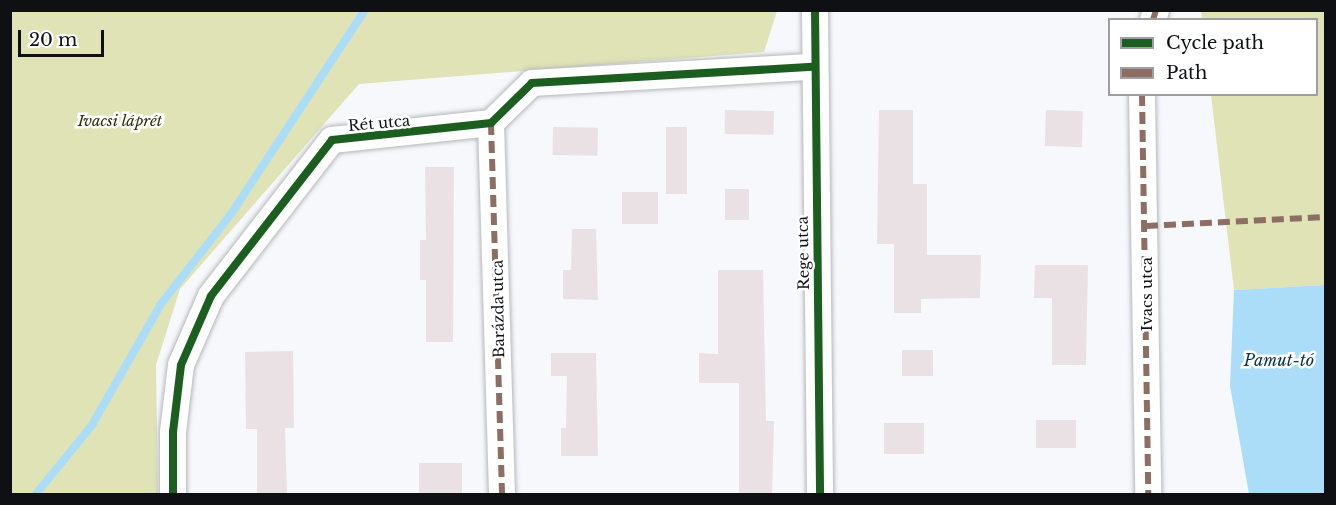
<!DOCTYPE html>
<meta charset="utf-8">
<style>
body{margin:0}
#map{position:relative;width:1336px;height:505px;overflow:hidden;background:#f6f8fc;font-family:"Libre Baskerville",serif}
div>[style]{position:absolute}
.green>*{inset:0;background:#dfe3b6}
.water>*{inset:0;background:#acddf8}
.stream>*{height:8px;margin:-4px;padding:0 4px;transform-origin:4px;border-radius:4px;background:#acddf8}
.building>*{inset:0;background:#eae1e5;transform-origin:0 0}
.roads{filter:drop-shadow(0 0 2px #b6b7bb) drop-shadow(0 0 2px #b6b7bb)}
.minor>*{height:26px;margin:-13px;padding:0 13px;transform-origin:13px;border-radius:13px;background:#fefeff}
.quiet>*{height:6px;margin-top:-3px;transform-origin:0;background:repeating-linear-gradient(90deg,#8d6e63 0 12px,transparent 0 18px)}
.cycleway>*{height:8px;margin:-4px;padding:0 4px;transform-origin:4px;border-radius:4px;background:#1b5e20}
span{translate:-50% -50%;white-space:nowrap;text-align:center;line-height:1.15;-webkit-text-stroke:5px #fff;paint-order:stroke}
.park-label{font-size:15px;color:#2d2e09;font-style:italic}
.street-label{font-size:15px;color:#0f1013}
.water-label{font-size:16px;color:#053042;font-style:italic}
.frame{position:absolute;inset:0;border:12px solid #0f1013;pointer-events:none}
.legend{position:absolute;left:1108px;top:18px;width:210px;height:78px;box-sizing:border-box;background:#fff;border:2px solid #9f9fa1;margin:0;padding:8px 10px;list-style:none;font-size:18px;color:#0f1013}
.legend li{display:flex;align-items:center;gap:12px;height:30px}
.legend b{width:30px;border:2px solid #9f9fa1}
.scale{position:absolute;left:18px;top:30px;width:86px;height:27px;box-sizing:border-box;border:3px solid #0f1013;border-top:0;padding-left:8px;font-size:18px;line-height:21px;white-space:nowrap;color:#0f1013;-webkit-text-stroke:4px #fff;paint-order:stroke}
</style>
<div id="map">
<div class="green">
<i style="clip-path:polygon(10px 11px,11px 10px,777px 11px,764px 52px,359px 84px,180px 289px,156px 365px,158px 494px,11px 494px)"></i>
<i style="clip-path:polygon(1201px 11px,1325px 11px,1325px 285px,1234px 290px,1211px 95px,1316px 94px,1316px 20px,1202px 19px)"></i>
</div>
<div class="water">
<i style="clip-path:polygon(1325px 285px,1325px 494px,1249px 494px,1230px 386px,1234px 290px)"></i>
</div>
<div class="stream">
<i style="left:36px;top:494px;width:89px;rotate:-50.9deg"></i>
<i style="left:92px;top:425px;width:139px;rotate:-60.3deg"></i>
<i style="left:161px;top:304px;width:114px;rotate:-52.1deg"></i>
<i style="left:231px;top:214px;width:244px;rotate:-56.7deg"></i>
</div>
<div class="building">
<i style="left:725px;top:110px;width:49px;height:24px;rotate:1deg"></i>
<i style="clip-path:polygon(879px 110px,913px 110px,913px 184px,927px 184px,927px 255px,981px 255px,980px 298px,921px 299px,921px 313px,894px 313px,894px 244px,877px 244px)"></i>
<i style="left:1046px;top:110px;width:37px;height:36px;rotate:2deg"></i>
<i style="left:553px;top:127px;width:45px;height:28px;rotate:1deg"></i>
<i style="left:666px;top:127px;width:21px;height:67px"></i>
<i style="clip-path:polygon(425px 167px,454px 167px,453px 342px,426px 342px,426px 280px,420px 280px,420px 240px,426px 240px)"></i>
<i style="left:725px;top:189px;width:24px;height:31px"></i>
<i style="left:622px;top:192px;width:36px;height:32px"></i>
<i style="clip-path:polygon(572px 229px,596px 229px,598px 300px,563px 299px,563px 270px,571px 270px)"></i>
<i style="clip-path:polygon(1035px 265px,1088px 265px,1086px 365px,1052px 365px,1052px 298px,1034px 298px)"></i>
<i style="clip-path:polygon(718px 270px,763px 270px,766px 421px,774px 421px,772px 495px,739px 495px,739px 383px,699px 383px,699px 353px,718px 354px)"></i>
<i style="left:902px;top:350px;width:31px;height:26px"></i>
<i style="clip-path:polygon(293px 351px,294px 428px,285px 428px,287px 495px,257px 495px,257px 429px,246px 429px,245px 352px)"></i>
<i style="clip-path:polygon(551px 353px,596px 353px,598px 456px,561px 456px,561px 428px,566px 428px,567px 376px,551px 376px)"></i>
<i style="left:1036px;top:420px;width:40px;height:28px"></i>
<i style="left:884px;top:423px;width:40px;height:31px"></i>
<i style="left:419px;top:463px;width:43px;height:32px"></i>
</div>
<div class="roads">
<div class="minor">
<i style="left:815px;top:10px;width:484px;rotate:89.4deg"></i>
<i style="left:1153px;top:20px;width:10px;rotate:-73deg"></i>
<i style="left:1142px;top:94px;width:400px;rotate:89.1deg"></i>
<i style="left:491px;top:123px;width:371px;rotate:88.3deg"></i>
<i style="left:173px;top:494px;width:62px;rotate:-90deg"></i>
<i style="left:173px;top:432px;width:67px;rotate:-83.2deg"></i>
<i style="left:181px;top:365px;width:75px;rotate:-66.5deg"></i>
<i style="left:211px;top:296px;width:197px;rotate:-52.2deg"></i>
<i style="left:332px;top:140px;width:160px;rotate:-6.1deg"></i>
<i style="left:491px;top:123px;width:57px;rotate:-44.3deg"></i>
<i style="left:532px;top:83px;width:281px;rotate:-3.3deg"></i>
</div>
</div>
<div class="quiet">
<i style="left:1153px;top:20px;width:10px;rotate:-73deg"></i>
<i style="left:1142px;top:94px;width:400px;rotate:89.1deg"></i>
<i style="left:491px;top:123px;width:371px;rotate:88.3deg"></i>
<i style="left:1146px;top:226px;width:180px;rotate:-2.9deg"></i>
</div>
<div class="cycleway">
<i style="left:815px;top:10px;width:484px;rotate:89.4deg"></i>
<i style="left:173px;top:494px;width:62px;rotate:-90deg"></i>
<i style="left:173px;top:432px;width:67px;rotate:-83.2deg"></i>
<i style="left:181px;top:365px;width:75px;rotate:-66.5deg"></i>
<i style="left:211px;top:296px;width:197px;rotate:-52.2deg"></i>
<i style="left:332px;top:140px;width:160px;rotate:-6.1deg"></i>
<i style="left:491px;top:123px;width:57px;rotate:-44.3deg"></i>
<i style="left:532px;top:83px;width:281px;rotate:-3.3deg"></i>
</div>
<div class="park-label">
<span style="left:120px;top:121px">Ivacsi láprét</span>
</div>
<div class="street-label">
<span style="left:379px;top:123px;rotate:-5deg">Rét utca</span>
<span style="left:803px;top:253px;rotate:-91deg">Rege utca</span>
<span style="left:1147px;top:294px;rotate:-90deg">Ivacs utca</span>
<span style="left:498px;top:309px;rotate:-91deg">Barázda utca</span>
</div>
<div class="water-label">
<span style="left:1279px;top:360px">Pamut-tó</span>
</div>
<div class="frame"></div>
<ul class="legend">
<li><b style="height:8px;background:#1b5e20"></b>Cycle path</li>
<li><b style="height:8px;background:#8d6e63"></b>Path</li>
</ul>
<div class="scale">20 m</div>
</div>
